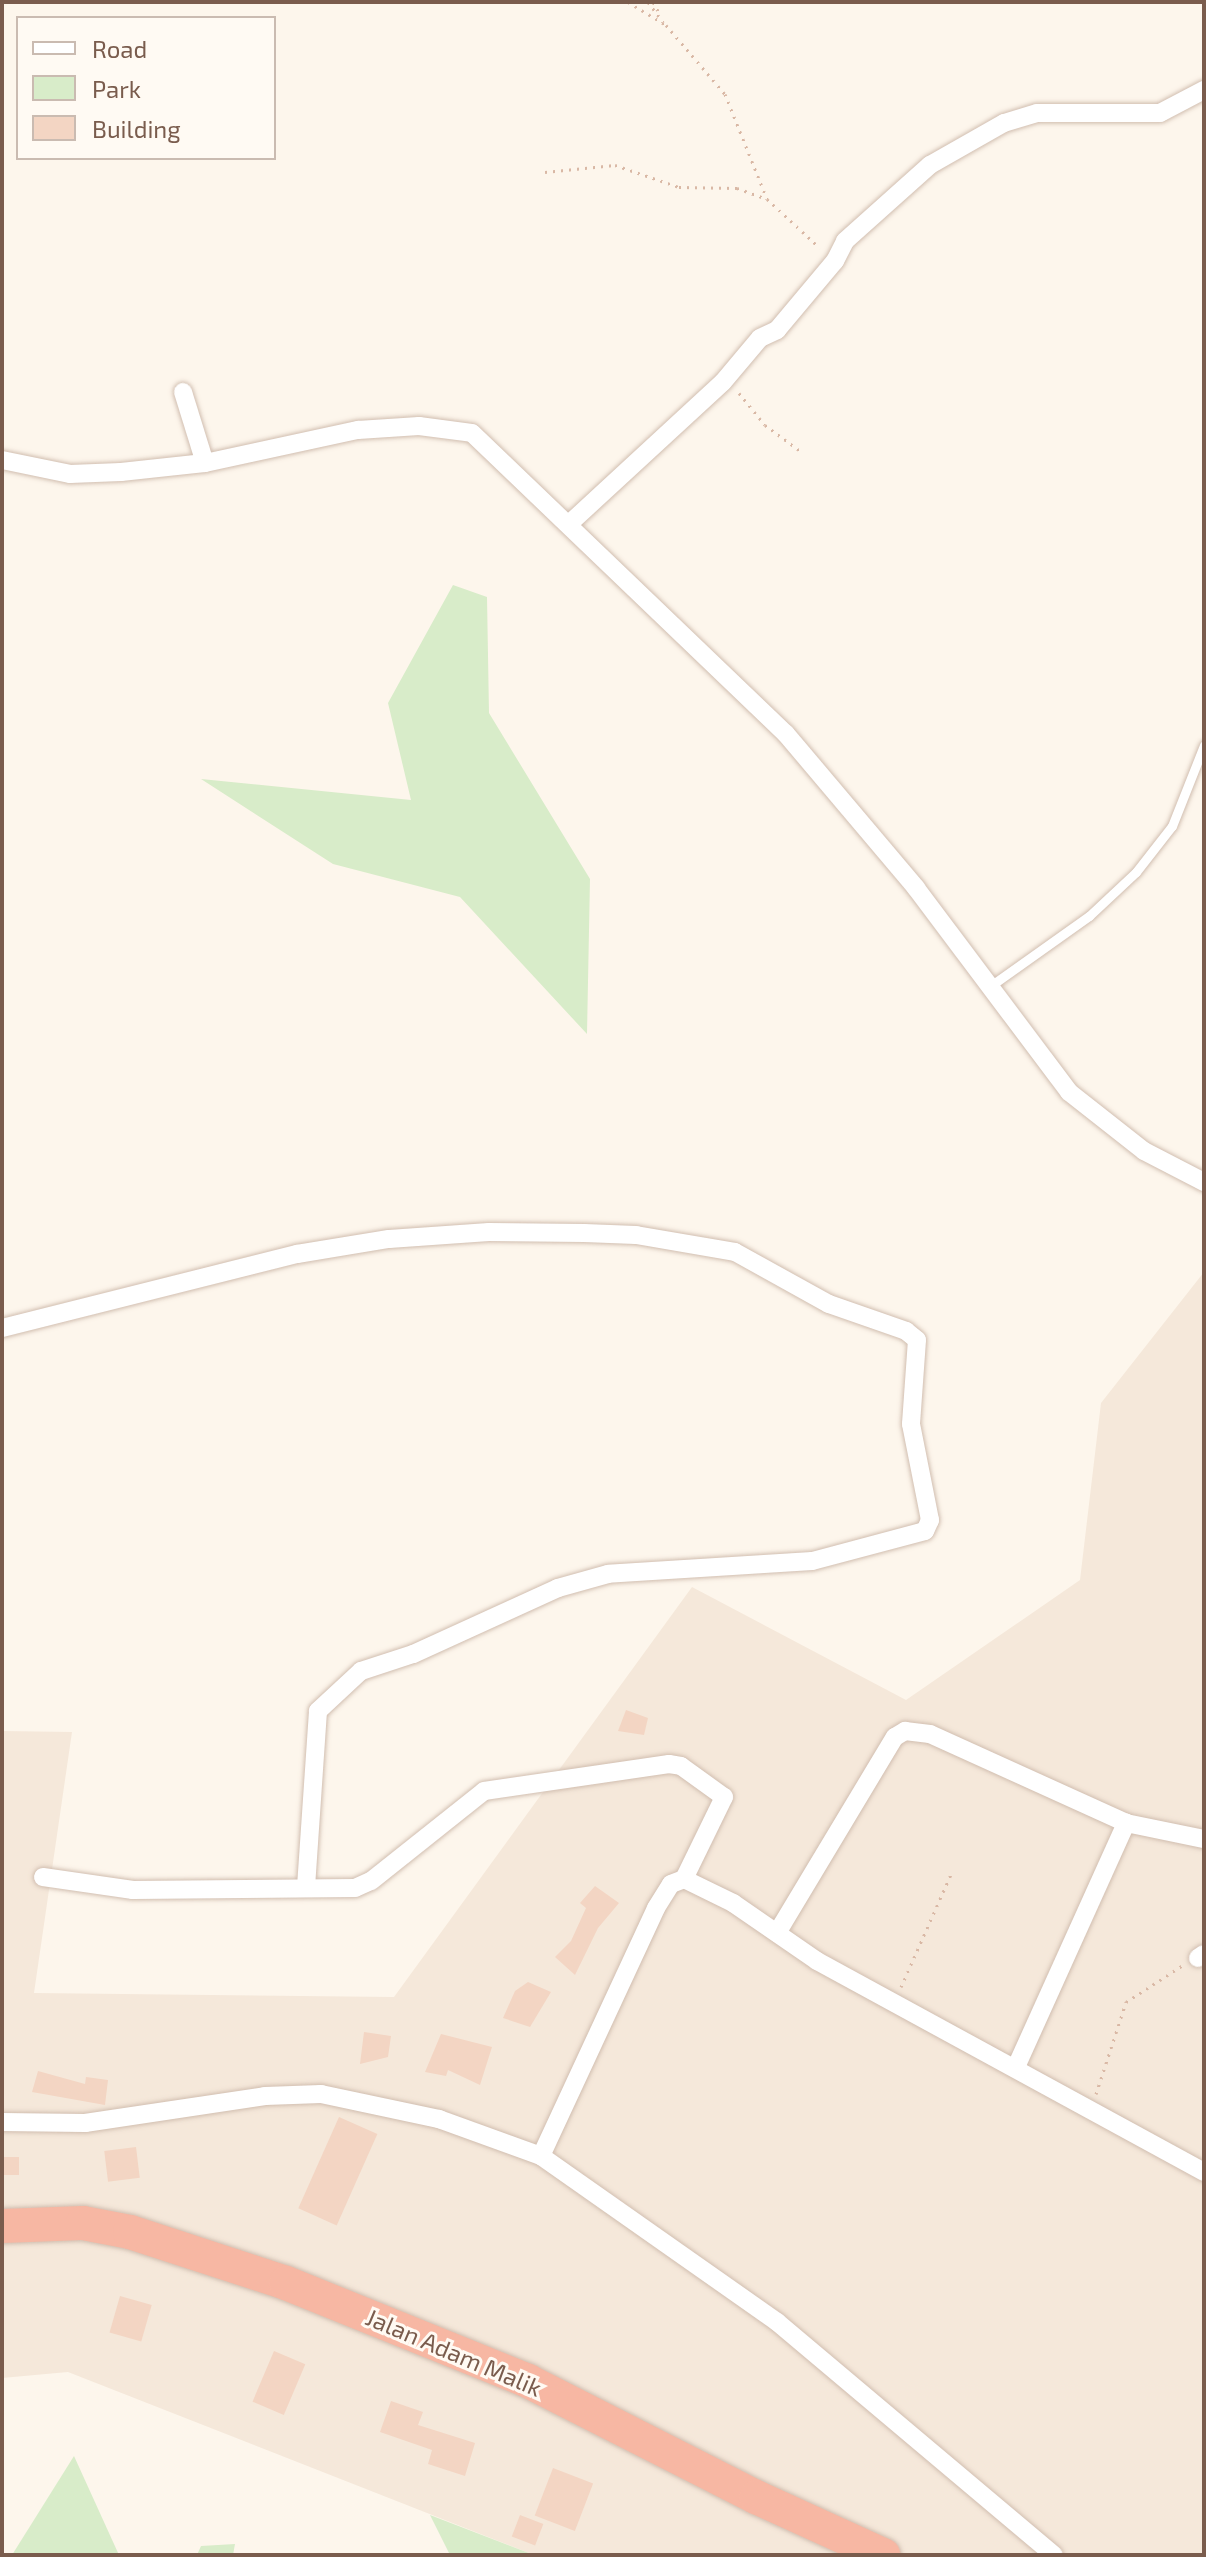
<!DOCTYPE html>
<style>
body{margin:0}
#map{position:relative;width:1206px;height:2557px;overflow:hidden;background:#fdf6ec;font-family:"Exo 2",sans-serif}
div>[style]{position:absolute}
.residential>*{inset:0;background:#f5e8da}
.green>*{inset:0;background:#d8ecc9}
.building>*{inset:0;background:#f3d5c3;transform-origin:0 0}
.path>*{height:3px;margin-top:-1.5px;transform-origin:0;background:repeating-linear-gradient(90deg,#d9b8a5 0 2px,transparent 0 8px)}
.roads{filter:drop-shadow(0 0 2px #d1beb0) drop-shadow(0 0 2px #d1beb0)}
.lane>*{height:9px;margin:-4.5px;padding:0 4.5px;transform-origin:4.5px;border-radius:4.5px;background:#fff}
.street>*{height:18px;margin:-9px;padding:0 9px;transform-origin:9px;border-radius:9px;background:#fff}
.highway>*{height:34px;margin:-17px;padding:0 17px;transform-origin:17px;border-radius:17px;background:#f7b7a3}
span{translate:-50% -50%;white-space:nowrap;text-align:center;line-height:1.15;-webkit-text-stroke:6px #fffaf3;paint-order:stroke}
.street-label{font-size:24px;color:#7a5c4d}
.frame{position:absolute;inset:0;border:4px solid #7a5c4d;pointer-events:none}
.legend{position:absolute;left:16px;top:16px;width:260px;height:144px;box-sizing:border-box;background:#fffaf3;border:2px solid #cabbb1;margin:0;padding:10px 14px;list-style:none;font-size:24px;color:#7a5c4d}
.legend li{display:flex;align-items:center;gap:16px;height:40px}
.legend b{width:40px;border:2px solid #cabbb1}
</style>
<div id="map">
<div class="residential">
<i style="clip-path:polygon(1204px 1272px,1204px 2555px,534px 2555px,68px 2372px,2px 2378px,2px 1731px,72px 1732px,34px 1993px,394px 1997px,692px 1587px,906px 1700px,1080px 1580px,1101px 1403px)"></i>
</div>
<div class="green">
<i style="clip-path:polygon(453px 585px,487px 597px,489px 713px,590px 879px,587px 1034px,460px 897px,333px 864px,201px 779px,411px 800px,388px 703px)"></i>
<i style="clip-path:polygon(74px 2456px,119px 2555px,12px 2555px)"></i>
<i style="clip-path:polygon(430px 2515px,534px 2555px,450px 2555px)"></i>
<i style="clip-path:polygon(235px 2544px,233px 2555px,197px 2555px,201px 2546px)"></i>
</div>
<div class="building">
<i style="clip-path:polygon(626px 1710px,648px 1718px,644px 1735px,618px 1731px)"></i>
<i style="clip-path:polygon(595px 1886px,619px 1903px,598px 1928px,575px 1975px,555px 1957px,571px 1941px,586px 1908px,580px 1903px)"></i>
<i style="clip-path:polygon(528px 1982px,551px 1992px,530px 2027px,503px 2018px,515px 1991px)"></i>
<i style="clip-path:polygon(364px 2032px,391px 2036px,388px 2057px,360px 2064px)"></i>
<i style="clip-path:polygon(441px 2034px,492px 2047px,480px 2085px,448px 2070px,446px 2076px,425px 2072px)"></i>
<i style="clip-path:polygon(38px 2071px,85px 2084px,86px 2077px,108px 2080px,105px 2105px,32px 2092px)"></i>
<i style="left:339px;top:2117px;width:42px;height:100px;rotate:24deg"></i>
<i style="left:136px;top:2147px;width:31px;height:32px;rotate:83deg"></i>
<i style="left:2px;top:2157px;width:17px;height:18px"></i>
<i style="left:120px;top:2296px;width:33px;height:38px;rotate:16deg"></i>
<i style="left:274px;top:2351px;width:34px;height:55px;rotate:23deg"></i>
<i style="clip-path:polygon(391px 2401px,423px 2412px,418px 2425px,475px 2443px,465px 2476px,428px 2464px,432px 2450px,380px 2432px)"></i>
<i style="left:553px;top:2468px;width:43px;height:51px;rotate:21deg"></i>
<i style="left:520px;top:2515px;width:25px;height:23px;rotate:21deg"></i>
</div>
<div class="path">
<i style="left:628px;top:2px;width:44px;rotate:31.2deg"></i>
<i style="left:666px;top:25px;width:91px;rotate:49.5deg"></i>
<i style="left:725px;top:94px;width:113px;rotate:68.2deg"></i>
<i style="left:767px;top:199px;width:72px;rotate:42.8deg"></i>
<i style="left:648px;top:2px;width:25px;rotate:53deg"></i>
<i style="left:653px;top:2px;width:14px;rotate:60deg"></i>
<i style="left:545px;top:172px;width:70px;rotate:-5.7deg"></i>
<i style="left:615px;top:165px;width:68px;rotate:19deg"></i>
<i style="left:679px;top:187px;width:58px;rotate:1deg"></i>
<i style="left:737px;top:188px;width:32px;rotate:20deg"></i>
<i style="left:739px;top:393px;width:41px;rotate:50.9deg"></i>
<i style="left:765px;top:425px;width:47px;rotate:36.4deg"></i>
<i style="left:901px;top:1987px;width:124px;rotate:-66.1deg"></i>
<i style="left:1096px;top:2094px;width:97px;rotate:-71.9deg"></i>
<i style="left:1126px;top:2002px;width:68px;rotate:-33deg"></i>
</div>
<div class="roads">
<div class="lane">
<i style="left:989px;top:987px;width:123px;rotate:-35.4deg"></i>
<i style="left:1089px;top:916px;width:64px;rotate:-43.1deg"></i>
<i style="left:1136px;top:872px;width:58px;rotate:-52deg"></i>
<i style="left:1172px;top:826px;width:87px;rotate:-68.4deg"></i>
</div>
<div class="street">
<i style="left:183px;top:392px;width:74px;rotate:72.8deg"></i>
<i style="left:2px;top:460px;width:69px;rotate:11.6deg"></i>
<i style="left:70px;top:474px;width:51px;rotate:-2.2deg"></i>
<i style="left:121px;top:472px;width:84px;rotate:-6.1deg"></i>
<i style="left:205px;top:463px;width:157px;rotate:-12.2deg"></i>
<i style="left:358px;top:430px;width:61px;rotate:-3.8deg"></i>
<i style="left:419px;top:426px;width:53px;rotate:7.5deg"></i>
<i style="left:472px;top:433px;width:435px;rotate:43.8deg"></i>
<i style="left:786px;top:734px;width:202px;rotate:49.8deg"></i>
<i style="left:916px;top:888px;width:255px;rotate:53.1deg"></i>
<i style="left:1069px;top:1092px;width:95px;rotate:38.2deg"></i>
<i style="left:1144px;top:1151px;width:68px;rotate:27.3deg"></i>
<i style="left:569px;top:524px;width:209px;rotate:-42.7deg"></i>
<i style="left:723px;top:382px;width:57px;rotate:-49.9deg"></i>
<i style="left:760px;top:338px;width:19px;rotate:-25deg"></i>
<i style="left:777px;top:330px;width:90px;rotate:-50deg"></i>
<i style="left:835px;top:261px;width:22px;rotate:-63deg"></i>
<i style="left:845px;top:241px;width:114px;rotate:-41.8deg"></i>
<i style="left:930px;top:165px;width:85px;rotate:-29.6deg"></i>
<i style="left:1004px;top:123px;width:34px;rotate:-17deg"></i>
<i style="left:1037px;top:113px;width:123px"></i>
<i style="left:1160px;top:113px;width:50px;rotate:-27.6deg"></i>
<i style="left:2px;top:1328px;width:304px;rotate:-14.1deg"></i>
<i style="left:297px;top:1254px;width:93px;rotate:-9.3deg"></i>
<i style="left:389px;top:1239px;width:100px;rotate:-4deg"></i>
<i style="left:489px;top:1232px;width:95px;rotate:0.6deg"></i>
<i style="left:584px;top:1233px;width:52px;rotate:2.2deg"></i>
<i style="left:636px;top:1235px;width:100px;rotate:9.7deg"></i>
<i style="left:735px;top:1252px;width:107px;rotate:29deg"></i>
<i style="left:829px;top:1304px;width:82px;rotate:19.3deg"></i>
<i style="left:906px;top:1331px;width:14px;rotate:39deg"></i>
<i style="left:917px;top:1340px;width:84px;rotate:94.1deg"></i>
<i style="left:911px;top:1424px;width:98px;rotate:78.8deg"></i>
<i style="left:930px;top:1520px;width:12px;rotate:114deg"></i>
<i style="left:925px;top:1531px;width:117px;rotate:165.1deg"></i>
<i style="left:812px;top:1561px;width:204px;rotate:176.4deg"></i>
<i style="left:608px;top:1574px;width:52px;rotate:164.4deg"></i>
<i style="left:558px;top:1588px;width:159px;rotate:155.5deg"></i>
<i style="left:413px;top:1654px;width:55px;rotate:161.9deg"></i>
<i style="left:361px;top:1671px;width:59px;rotate:137.1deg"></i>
<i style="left:318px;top:1711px;width:176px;rotate:93.9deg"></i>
<i style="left:43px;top:1877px;width:91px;rotate:8.2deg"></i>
<i style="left:133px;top:1890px;width:222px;rotate:-0.5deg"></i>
<i style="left:355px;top:1888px;width:17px;rotate:-24deg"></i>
<i style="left:371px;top:1881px;width:144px;rotate:-38.5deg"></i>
<i style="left:484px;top:1791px;width:187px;rotate:-8.3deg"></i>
<i style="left:669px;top:1764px;width:12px;rotate:9deg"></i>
<i style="left:681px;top:1766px;width:53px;rotate:35.8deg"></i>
<i style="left:724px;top:1797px;width:91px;rotate:116deg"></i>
<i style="left:777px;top:1933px;width:229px;rotate:-59deg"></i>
<i style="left:895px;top:1737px;width:12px;rotate:-31deg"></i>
<i style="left:905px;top:1731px;width:25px;rotate:7deg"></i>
<i style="left:930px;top:1734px;width:215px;rotate:24.4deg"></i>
<i style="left:1126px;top:1823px;width:80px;rotate:11.6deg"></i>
<i style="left:1198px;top:1958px;width:7px;rotate:-34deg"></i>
<i style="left:1016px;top:2067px;width:268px;rotate:-65.7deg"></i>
<i style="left:2px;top:2122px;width:83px;rotate:0.7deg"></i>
<i style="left:85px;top:2123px;width:182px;rotate:-8.5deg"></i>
<i style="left:265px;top:2096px;width:56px;rotate:-2deg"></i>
<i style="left:321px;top:2094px;width:121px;rotate:12deg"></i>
<i style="left:439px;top:2119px;width:109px;rotate:19.9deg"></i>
<i style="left:541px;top:2156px;width:289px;rotate:35.1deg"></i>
<i style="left:777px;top:2322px;width:362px;rotate:40.1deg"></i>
<i style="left:541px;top:2156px;width:273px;rotate:-65.1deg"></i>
<i style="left:656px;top:1908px;width:28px;rotate:-58deg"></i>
<i style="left:671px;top:1884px;width:14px;rotate:-21deg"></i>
<i style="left:684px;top:1879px;width:55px;rotate:26.1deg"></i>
<i style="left:733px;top:1903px;width:102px;rotate:34.6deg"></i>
<i style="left:817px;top:1961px;width:441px;rotate:28.6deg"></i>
</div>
<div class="highway">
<i style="left:2px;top:2226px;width:81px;rotate:-2.1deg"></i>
<i style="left:83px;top:2223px;width:48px;rotate:10.8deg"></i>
<i style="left:130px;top:2232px;width:164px;rotate:18.1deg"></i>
<i style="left:286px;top:2283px;width:261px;rotate:22deg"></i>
<i style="left:528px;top:2381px;width:256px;rotate:27deg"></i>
<i style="left:756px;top:2497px;width:140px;rotate:24.5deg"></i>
</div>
</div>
<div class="street-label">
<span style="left:454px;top:2352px;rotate:23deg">Jalan Adam Malik</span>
</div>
<div class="frame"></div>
<ul class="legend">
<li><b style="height:10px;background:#fff"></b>Road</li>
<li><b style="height:22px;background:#d8ecc9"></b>Park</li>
<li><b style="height:22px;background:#f3d5c3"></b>Building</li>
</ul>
</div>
